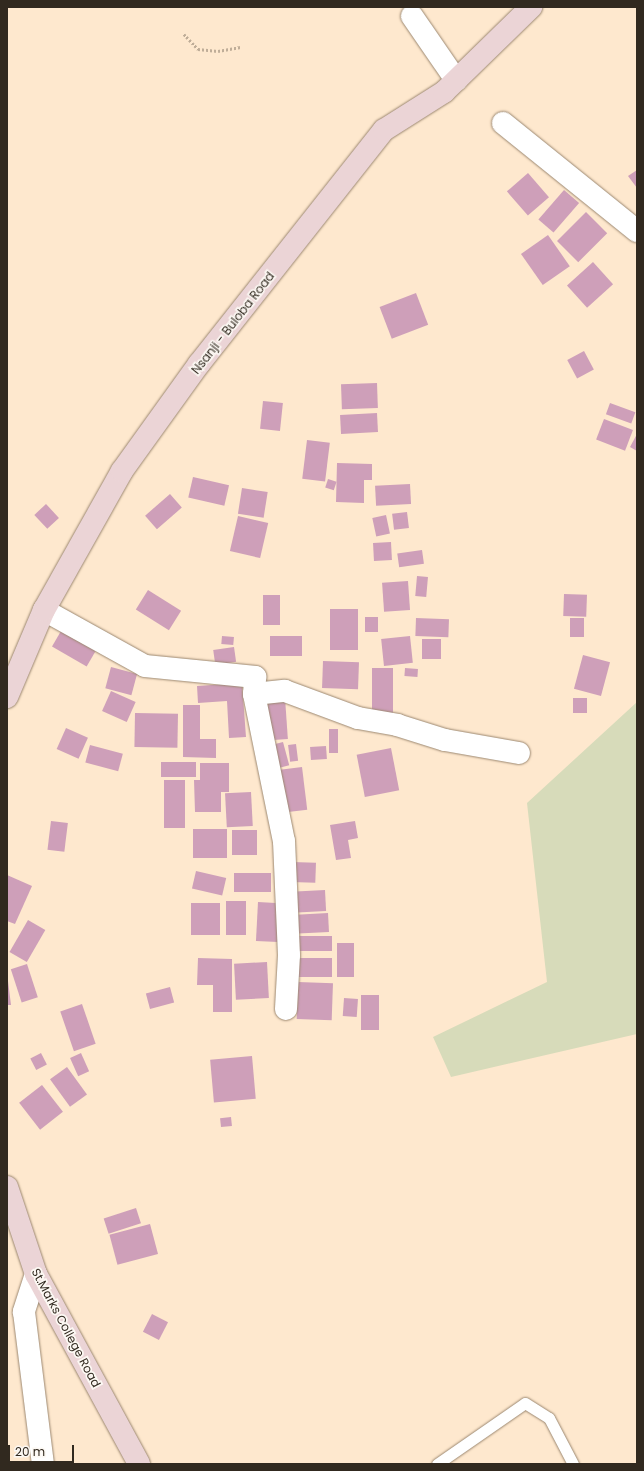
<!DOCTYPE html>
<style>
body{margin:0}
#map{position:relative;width:644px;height:1471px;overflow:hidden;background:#fee8ce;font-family:Poppins,sans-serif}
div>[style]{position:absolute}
.green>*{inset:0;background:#d7dbba}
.building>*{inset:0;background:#ce9fb9;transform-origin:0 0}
.path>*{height:2.5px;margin-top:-1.25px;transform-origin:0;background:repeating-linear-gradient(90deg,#bfad98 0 2px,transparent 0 4px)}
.roads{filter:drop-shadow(0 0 1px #9c8871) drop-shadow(0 0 1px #9c8871)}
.service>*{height:11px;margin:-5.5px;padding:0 5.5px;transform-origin:5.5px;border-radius:5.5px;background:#fff}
.minor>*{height:22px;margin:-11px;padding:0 11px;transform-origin:11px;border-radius:11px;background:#fff}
.secondary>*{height:22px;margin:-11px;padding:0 11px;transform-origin:11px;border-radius:11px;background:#ebd4d6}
span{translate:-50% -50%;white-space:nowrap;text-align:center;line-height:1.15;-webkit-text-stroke:3.5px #fcf8f3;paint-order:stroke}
.street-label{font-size:12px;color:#31291f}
.frame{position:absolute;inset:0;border:8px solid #31291f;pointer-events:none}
.scale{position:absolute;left:8px;top:1445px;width:66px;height:18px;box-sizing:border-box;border:2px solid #31291f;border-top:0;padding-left:5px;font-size:12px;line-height:14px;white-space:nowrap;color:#31291f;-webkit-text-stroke:3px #fcf8f3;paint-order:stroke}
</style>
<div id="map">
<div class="green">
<i style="clip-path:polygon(637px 702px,637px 1034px,451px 1077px,433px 1037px,547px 982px,527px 803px)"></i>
</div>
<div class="building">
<i style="clip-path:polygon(637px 170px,637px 188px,628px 176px)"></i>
<i style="left:528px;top:173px;width:32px;height:28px;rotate:49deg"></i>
<i style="left:564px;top:190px;width:20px;height:39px;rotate:41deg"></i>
<i style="left:586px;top:212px;width:30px;height:41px;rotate:45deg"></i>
<i style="left:548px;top:235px;width:38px;height:33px;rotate:55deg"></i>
<i style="left:593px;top:262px;width:30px;height:35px;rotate:48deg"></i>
<i style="left:416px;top:293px;width:34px;height:39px;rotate:69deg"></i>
<i style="left:584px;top:351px;width:21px;height:19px;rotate:62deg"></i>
<i style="left:377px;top:383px;width:25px;height:36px;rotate:88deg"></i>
<i style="left:263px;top:401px;width:20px;height:28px;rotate:6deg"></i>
<i style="left:610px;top:403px;width:27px;height:12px;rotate:20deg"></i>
<i style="left:377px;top:413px;width:19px;height:37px;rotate:87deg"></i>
<i style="left:604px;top:419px;width:31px;height:22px;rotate:21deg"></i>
<i style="clip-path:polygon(637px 434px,637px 451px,630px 447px)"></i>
<i style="left:307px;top:440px;width:23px;height:39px;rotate:7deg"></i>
<i style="clip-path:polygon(337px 463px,372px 464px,372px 480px,364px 480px,364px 503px,336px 502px)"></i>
<i style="left:193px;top:477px;width:37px;height:21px;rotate:13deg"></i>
<i style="left:328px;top:479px;width:9px;height:9px;rotate:18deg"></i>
<i style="left:410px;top:484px;width:20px;height:35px;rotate:87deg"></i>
<i style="left:242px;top:488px;width:26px;height:26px;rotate:9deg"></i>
<i style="left:170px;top:494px;width:18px;height:33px;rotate:49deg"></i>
<i style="left:46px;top:504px;width:19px;height:16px;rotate:47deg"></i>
<i style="left:407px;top:512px;width:16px;height:15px;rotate:83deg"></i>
<i style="left:386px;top:515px;width:19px;height:14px;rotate:78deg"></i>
<i style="left:238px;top:516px;width:31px;height:36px;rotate:13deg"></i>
<i style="left:391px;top:542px;width:18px;height:18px;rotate:87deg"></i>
<i style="left:422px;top:550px;width:14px;height:25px;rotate:82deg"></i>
<i style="left:417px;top:576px;width:11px;height:20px;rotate:5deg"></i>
<i style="left:408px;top:581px;width:29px;height:26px;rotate:86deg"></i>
<i style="left:148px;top:590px;width:39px;height:23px;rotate:32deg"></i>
<i style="left:564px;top:594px;width:23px;height:22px;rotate:2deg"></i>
<i style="left:263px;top:595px;width:17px;height:30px"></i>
<i style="left:358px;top:609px;width:41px;height:28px;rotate:90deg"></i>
<i style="left:365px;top:617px;width:13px;height:15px"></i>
<i style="left:416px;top:618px;width:33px;height:18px;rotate:2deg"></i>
<i style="left:570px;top:618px;width:14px;height:19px"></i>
<i style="left:61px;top:631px;width:40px;height:18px;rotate:30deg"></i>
<i style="left:222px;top:636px;width:12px;height:8px;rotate:5deg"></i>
<i style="left:270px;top:636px;width:32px;height:20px"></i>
<i style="left:410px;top:636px;width:27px;height:29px;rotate:84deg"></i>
<i style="left:422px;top:639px;width:19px;height:20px"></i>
<i style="left:234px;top:647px;width:15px;height:21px;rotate:82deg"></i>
<i style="left:583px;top:655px;width:28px;height:35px;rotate:15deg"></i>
<i style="left:323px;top:661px;width:36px;height:27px;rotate:2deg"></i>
<i style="left:111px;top:667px;width:27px;height:22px;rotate:15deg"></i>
<i style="left:372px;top:668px;width:21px;height:45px"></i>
<i style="left:405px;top:668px;width:13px;height:8px;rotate:4deg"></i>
<i style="clip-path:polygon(242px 683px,246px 737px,229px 738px,227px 701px,198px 703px,197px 686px)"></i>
<i style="left:111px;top:691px;width:27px;height:22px;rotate:24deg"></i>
<i style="left:285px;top:698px;width:41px;height:22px;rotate:86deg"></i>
<i style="left:573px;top:698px;width:14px;height:15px"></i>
<i style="clip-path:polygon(183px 705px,200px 705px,200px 739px,216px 739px,216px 758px,183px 757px)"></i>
<i style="left:135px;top:713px;width:43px;height:34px;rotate:1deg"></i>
<i style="left:66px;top:728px;width:24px;height:23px;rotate:24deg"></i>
<i style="left:329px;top:729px;width:9px;height:24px"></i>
<i style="left:283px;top:742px;width:24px;height:14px;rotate:75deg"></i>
<i style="left:296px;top:744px;width:17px;height:8px;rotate:83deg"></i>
<i style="left:90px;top:745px;width:34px;height:18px;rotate:15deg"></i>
<i style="left:326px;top:746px;width:13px;height:16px;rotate:86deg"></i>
<i style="left:391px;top:748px;width:43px;height:35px;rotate:79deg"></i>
<i style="left:161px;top:762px;width:35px;height:15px"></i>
<i style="clip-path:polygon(200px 763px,229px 763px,229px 792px,221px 792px,221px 812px,195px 812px,194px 780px,200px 780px)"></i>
<i style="left:302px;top:767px;width:43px;height:28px;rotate:83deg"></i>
<i style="left:164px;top:780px;width:21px;height:48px"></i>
<i style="left:251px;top:792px;width:34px;height:26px;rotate:87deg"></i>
<i style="left:51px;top:821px;width:17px;height:29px;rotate:7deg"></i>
<i style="clip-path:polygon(355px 821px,358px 838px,348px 840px,351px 858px,336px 860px,330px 825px)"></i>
<i style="left:193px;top:829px;width:34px;height:29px"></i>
<i style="left:232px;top:830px;width:25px;height:25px"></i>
<i style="left:292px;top:862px;width:24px;height:20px;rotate:2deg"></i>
<i style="left:196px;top:871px;width:31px;height:18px;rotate:13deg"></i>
<i style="left:234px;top:873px;width:37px;height:19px"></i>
<i style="clip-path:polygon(7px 875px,32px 886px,15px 924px,7px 921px)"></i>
<i style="left:325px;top:890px;width:21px;height:29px;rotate:87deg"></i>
<i style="left:226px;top:901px;width:20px;height:34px"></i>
<i style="left:258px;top:902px;width:22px;height:39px;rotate:3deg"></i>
<i style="left:191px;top:903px;width:29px;height:32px"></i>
<i style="left:328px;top:913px;width:19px;height:36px;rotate:87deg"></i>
<i style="left:28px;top:920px;width:20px;height:37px;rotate:30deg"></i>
<i style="left:296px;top:936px;width:36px;height:15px"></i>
<i style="left:337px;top:943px;width:17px;height:34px"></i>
<i style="clip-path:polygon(198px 958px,232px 959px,232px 1012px,213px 1012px,213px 985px,197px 985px)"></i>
<i style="left:294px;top:958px;width:38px;height:19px"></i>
<i style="left:267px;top:962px;width:36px;height:33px;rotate:87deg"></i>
<i style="left:27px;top:964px;width:35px;height:17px;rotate:72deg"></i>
<i style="clip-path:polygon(7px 973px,11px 1005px,7px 1005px)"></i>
<i style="left:298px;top:982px;width:35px;height:37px;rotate:2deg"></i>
<i style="left:170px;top:987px;width:16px;height:25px;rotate:75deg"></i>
<i style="left:361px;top:995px;width:18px;height:35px"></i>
<i style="left:344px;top:998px;width:14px;height:18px;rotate:4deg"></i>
<i style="left:82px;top:1004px;width:42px;height:23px;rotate:71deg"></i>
<i style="left:41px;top:1053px;width:13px;height:12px;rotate:63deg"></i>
<i style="left:81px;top:1053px;width:20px;height:12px;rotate:66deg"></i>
<i style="left:252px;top:1056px;width:43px;height:42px;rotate:85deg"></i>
<i style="left:67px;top:1067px;width:34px;height:21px;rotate:54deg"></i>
<i style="left:42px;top:1085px;width:34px;height:29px;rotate:52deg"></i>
<i style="left:231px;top:1117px;width:9px;height:11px;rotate:84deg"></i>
<i style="left:136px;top:1208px;width:16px;height:34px;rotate:72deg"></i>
<i style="left:150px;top:1224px;width:31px;height:42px;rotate:75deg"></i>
<i style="left:152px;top:1314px;width:18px;height:20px;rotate:27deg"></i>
</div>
<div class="path">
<i style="left:184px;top:34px;width:21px;rotate:47deg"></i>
<i style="left:198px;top:49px;width:20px;rotate:6deg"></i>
<i style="left:218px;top:51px;width:23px;rotate:-10deg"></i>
</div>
<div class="roads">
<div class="service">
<i style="left:437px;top:1464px;width:107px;rotate:-34.7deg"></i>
<i style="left:525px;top:1403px;width:28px;rotate:32deg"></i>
<i style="left:549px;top:1418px;width:52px;rotate:62.4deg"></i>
</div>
<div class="minor">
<i style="left:412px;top:16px;width:78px;rotate:55.5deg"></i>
<i style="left:503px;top:123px;width:172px;rotate:38.9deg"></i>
<i style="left:44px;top:610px;width:115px;rotate:29deg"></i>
<i style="left:145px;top:666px;width:111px;rotate:5.7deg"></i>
<i style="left:255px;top:677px;width:17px;rotate:93deg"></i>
<i style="left:254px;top:694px;width:31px;rotate:-6deg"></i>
<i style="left:285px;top:691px;width:78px;rotate:20.3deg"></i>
<i style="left:358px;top:718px;width:40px;rotate:10deg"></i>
<i style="left:397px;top:725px;width:50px;rotate:17.4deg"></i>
<i style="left:445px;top:740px;width:75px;rotate:10deg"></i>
<i style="left:254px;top:694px;width:150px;rotate:78.5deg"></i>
<i style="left:284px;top:841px;width:114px;rotate:87.5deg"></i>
<i style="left:289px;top:955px;width:54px;rotate:93.2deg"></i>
<i style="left:36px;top:1274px;width:40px;rotate:108deg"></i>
<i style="left:24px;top:1312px;width:153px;rotate:82.9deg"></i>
</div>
<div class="secondary">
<i style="left:7px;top:697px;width:95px;rotate:-67deg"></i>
<i style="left:44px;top:610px;width:159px;rotate:-60.7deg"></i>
<i style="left:122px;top:471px;width:132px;rotate:-54.3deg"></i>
<i style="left:199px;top:364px;width:298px;rotate:-51.7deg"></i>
<i style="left:384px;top:130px;width:71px;rotate:-32.3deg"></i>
<i style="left:444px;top:92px;width:122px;rotate:-44.3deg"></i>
<i style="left:7px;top:1187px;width:92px;rotate:71.6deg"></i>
<i style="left:36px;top:1274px;width:216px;rotate:61.5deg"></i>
</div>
</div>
<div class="street-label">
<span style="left:233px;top:323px;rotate:-52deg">Nsanji - Buloba Road</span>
<span style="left:66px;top:1328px;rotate:62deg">St.Marks College Road</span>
</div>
<div class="frame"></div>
<div class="scale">20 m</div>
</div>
